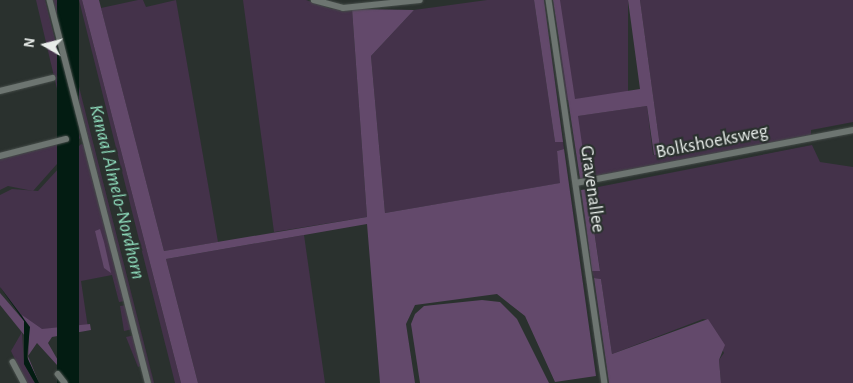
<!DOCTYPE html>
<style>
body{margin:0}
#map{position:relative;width:853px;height:383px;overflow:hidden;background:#2a312e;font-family:"Alegreya Sans",sans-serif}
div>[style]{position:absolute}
.green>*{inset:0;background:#44324a;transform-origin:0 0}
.forest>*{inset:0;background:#63496b}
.water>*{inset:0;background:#031c12;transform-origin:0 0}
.roads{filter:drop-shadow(0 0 1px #454c49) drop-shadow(0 0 1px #454c49)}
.minor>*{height:5.5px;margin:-2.75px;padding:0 2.75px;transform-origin:2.75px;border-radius:2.75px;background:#6d7571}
span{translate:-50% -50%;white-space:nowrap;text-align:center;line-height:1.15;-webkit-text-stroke:4.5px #2a312e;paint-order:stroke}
.street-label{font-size:19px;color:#e8edea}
.water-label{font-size:20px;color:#91e1c0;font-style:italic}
.north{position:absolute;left:20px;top:20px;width:50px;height:50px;-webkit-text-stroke:4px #2a312e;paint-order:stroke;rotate:278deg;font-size:14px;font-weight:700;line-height:20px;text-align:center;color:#e8edea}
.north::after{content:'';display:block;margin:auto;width:18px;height:22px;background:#e8edea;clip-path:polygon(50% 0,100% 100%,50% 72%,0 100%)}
</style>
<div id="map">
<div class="green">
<i style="clip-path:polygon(36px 0,45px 0,80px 138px,33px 191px,8px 186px,0 190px,0 159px,69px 140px)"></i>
<i style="clip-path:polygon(53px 0,57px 0,154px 383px,151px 383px)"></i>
<i style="clip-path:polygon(79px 0,82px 0,181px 383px,175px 383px)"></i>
<i style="clip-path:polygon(138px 0,143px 0,146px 7px,176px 0,218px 242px,164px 251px,101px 8px)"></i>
<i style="clip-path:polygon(243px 0,306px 0,332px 9px,352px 9px,367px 217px,274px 232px)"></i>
<i style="clip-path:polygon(487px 0,534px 0,555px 142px,563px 142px,564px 149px,557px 151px,561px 183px,385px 213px,371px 56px,414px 10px)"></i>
<i style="left:560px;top:0;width:68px;height:100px"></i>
<i style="clip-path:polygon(640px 0,853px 0,853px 122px,811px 130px,811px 135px,587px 179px,577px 116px,647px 106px,653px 155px,661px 154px)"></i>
<i style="clip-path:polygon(81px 144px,86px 146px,125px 301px,119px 302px,112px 275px,81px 281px,88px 328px,45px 333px,30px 327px,0 287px,0 195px,12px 189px,38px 191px)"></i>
<i style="clip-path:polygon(812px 145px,820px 162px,853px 167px,853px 383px,721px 383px,719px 360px,724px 353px,708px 320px,703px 319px,612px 354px,601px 279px,594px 278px,592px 271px,600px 270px,588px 189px)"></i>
<i style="clip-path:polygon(304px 235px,325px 383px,198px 383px,166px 259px)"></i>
<i style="clip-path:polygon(127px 305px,133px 329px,124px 331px,120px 306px)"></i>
<i style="clip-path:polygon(22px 332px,24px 364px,35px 383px,26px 383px,11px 351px)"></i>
<i style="clip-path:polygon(135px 335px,142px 365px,138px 367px,126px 337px)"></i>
</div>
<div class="forest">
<i style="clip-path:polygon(82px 0,99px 0,164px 251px,367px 217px,352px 9px,414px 10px,371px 56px,385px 213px,560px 183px,557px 151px,564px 149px,596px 376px,555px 382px,525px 316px,497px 294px,415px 305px,406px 324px,415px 383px,380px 383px,367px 224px,166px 259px,198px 383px,181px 383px)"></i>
<i style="clip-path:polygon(534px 0,544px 0,563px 142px,555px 142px)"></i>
<i style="clip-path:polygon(553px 0,560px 0,575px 99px,640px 89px,628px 0,640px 0,661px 154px,654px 155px,647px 106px,578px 116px,587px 179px,580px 179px)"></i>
<i style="clip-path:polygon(588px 189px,600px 271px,592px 271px,585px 218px,581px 190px)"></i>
<i style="clip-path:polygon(100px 229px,104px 242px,111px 273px,104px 268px,95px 231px)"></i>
<i style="clip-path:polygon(594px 278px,601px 279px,612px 354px,708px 319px,725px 345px,719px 360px,721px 383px,609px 383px)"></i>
<i style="clip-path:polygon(0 293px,24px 321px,25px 336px,0 305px)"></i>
<i style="clip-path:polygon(482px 300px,500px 302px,517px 319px,549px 383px,420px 383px,411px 324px,415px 314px,424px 306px)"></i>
<i style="clip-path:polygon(22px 315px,42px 329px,90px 324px,91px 330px,52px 337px,48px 343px,67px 376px,37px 343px,28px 356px,39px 383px,28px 360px,29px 333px)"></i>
</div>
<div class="water">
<i style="left:57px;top:0;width:22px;height:395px"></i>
<i style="clip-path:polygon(0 287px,30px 327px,27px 357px,39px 383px,35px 383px,24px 364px,24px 321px)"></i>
</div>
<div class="roads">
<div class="minor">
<i style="left:50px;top:0;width:395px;rotate:75.6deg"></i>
<i style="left:314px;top:0;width:30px;rotate:15deg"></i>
<i style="left:343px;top:8px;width:77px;rotate:-5.9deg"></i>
<i style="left:549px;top:0;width:387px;rotate:81.7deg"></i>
<i style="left:0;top:91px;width:54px;rotate:-14deg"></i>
<i style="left:0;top:156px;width:68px;rotate:-14.4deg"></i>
<i style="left:576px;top:183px;width:282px;rotate:-10.8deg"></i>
<i style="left:13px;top:362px;width:24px;rotate:62deg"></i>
<i style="left:58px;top:374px;width:11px;rotate:52deg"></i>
</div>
</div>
<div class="street-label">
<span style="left:712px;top:142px;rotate:-11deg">Bolkshoeksweg</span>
<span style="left:592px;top:189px;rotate:82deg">Gravenallee</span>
</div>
<div class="water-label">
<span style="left:117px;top:192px;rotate:76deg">Kanaal Almelo-Nordhorn</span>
</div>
<div class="north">N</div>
</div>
